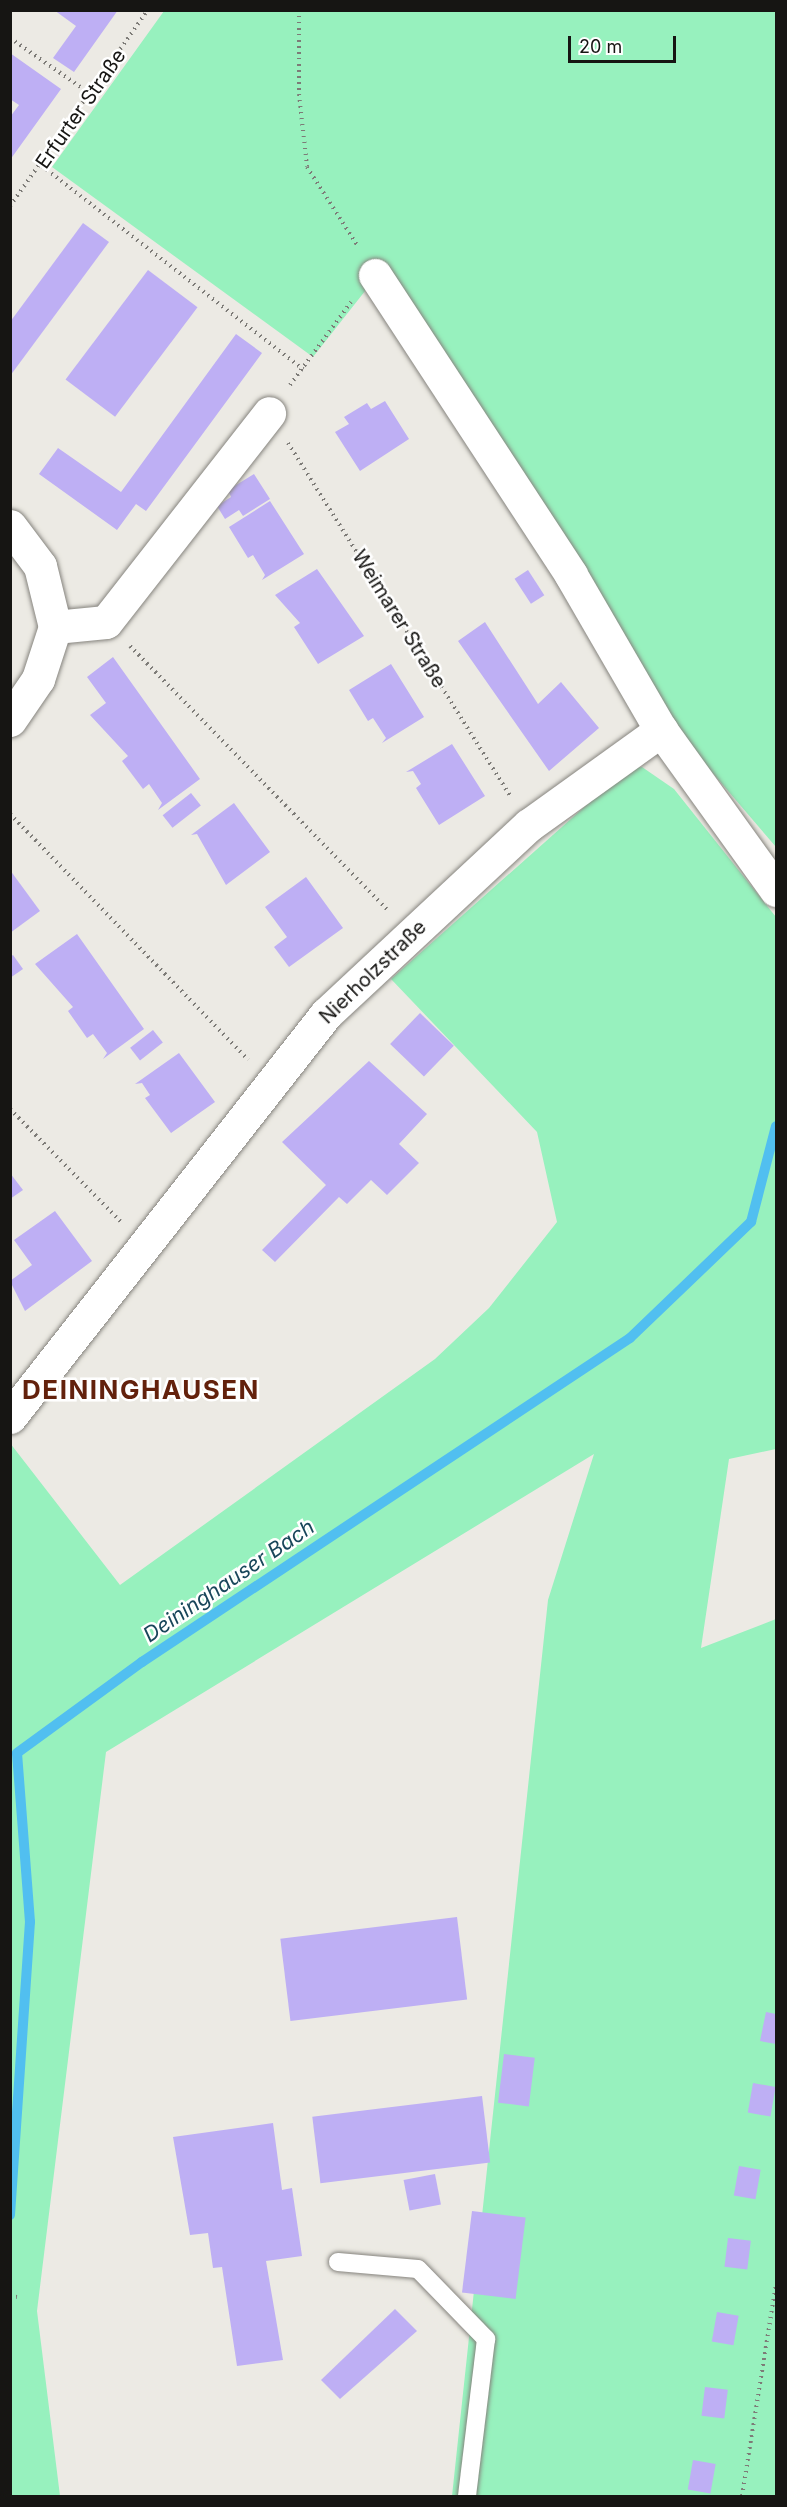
<!DOCTYPE html>
<meta charset="utf-8">
<style>
body{margin:0}
#map{position:relative;width:787px;height:2507px;overflow:hidden;background:#eceae4;font-family:Inter,sans-serif}
div>[style]{position:absolute}
.green>*{inset:0;background:#97f1be}
.stream>*{height:10px;margin:-5px;padding:0 5px;transform-origin:5px;border-radius:5px;background:#51bff0}
.building>*{inset:0;background:#beaff4;transform-origin:0 0}
.path>*{height:4px;margin-top:-2px;transform-origin:0;background:repeating-linear-gradient(90deg,#7d7b77 0 1.5px,transparent 0 6px)}
.roads{filter:drop-shadow(0 0 2px #86847e) drop-shadow(0 0 2px #86847e)}
.service>*{height:18px;margin:-9px;padding:0 9px;transform-origin:9px;border-radius:9px;background:#fff}
.minor>*{height:33px;margin:-16.5px;padding:0 16.5px;transform-origin:16.5px;border-radius:16.5px;background:#fff}
span{translate:-50% -50%;white-space:nowrap;text-align:center;line-height:1.15;-webkit-text-stroke:5px #fff;paint-order:stroke}
.street-label{font-size:20px;color:#161513}
.water-label{font-size:21px;color:#18465a;font-style:italic}
.district-label{font-size:26px;color:#63210c;font-weight:700;letter-spacing:1.5px}
.frame{position:absolute;inset:0;border:12px solid #161513;pointer-events:none}
.scale{position:absolute;left:568px;top:36px;width:108px;height:27px;box-sizing:border-box;border:3px solid #161513;border-top:0;padding-left:8px;font-size:18px;line-height:21px;white-space:nowrap;color:#161513;-webkit-text-stroke:4px #fff;paint-order:stroke}
</style>
<div id="map">
<div class="green">
<i style="clip-path:polygon(164px 11px,776px 11px,776px 847px,681px 736px,384px 267px,313px 357px,52px 167px)"></i>
<i style="clip-path:polygon(642px 767px,674px 789px,776px 917px,776px 1449px,729px 1459px,701px 1648px,776px 1619px,776px 2496px,452px 2496px,548px 1600px,594px 1454px,106px 1752px,37px 2311px,60px 2496px,11px 2496px,10px 1443px,120px 1585px,435px 1359px,489px 1308px,557px 1222px,537px 1132px,391px 979px,627px 769px)"></i>
</div>
<div class="stream">
<i style="left:10px;top:2215px;width:294px;rotate:-86.1deg"></i>
<i style="left:30px;top:1922px;width:169px;rotate:-94.4deg"></i>
<i style="left:17px;top:1753px;width:155px;rotate:-36.1deg"></i>
<i style="left:142px;top:1662px;width:586px;rotate:-33.58deg"></i>
<i style="left:630px;top:1338px;width:168px;rotate:-43.8deg"></i>
<i style="left:751px;top:1222px;width:99px;rotate:-75.4deg"></i>
</div>
<div class="building">
<i style="clip-path:polygon(54px 10px,118px 10px,74px 72px,53px 58px,76px 26px)"></i>
<i style="clip-path:polygon(10px 53px,61px 89px,10px 160px,10px 117px,19px 105px,10px 99px)"></i>
<i style="clip-path:polygon(83px 223px,109px 242px,10px 376px,10px 322px)"></i>
<i style="left:148px;top:270px;width:62px;height:137px;rotate:37deg"></i>
<i style="clip-path:polygon(236px 334px,262px 353px,146px 511px,136px 504px,117px 530px,39px 474px,58px 448px,121px 492px)"></i>
<i style="clip-path:polygon(385px 401px,409px 439px,360px 471px,335px 432px,349px 424px,344px 417px,367px 403px,371px 409px)"></i>
<i style="clip-path:polygon(254px 474px,270px 499px,243px 516px,239px 510px,225px 519px,217px 506px,231px 497px,228px 490px)"></i>
<i style="clip-path:polygon(270px 501px,304px 554px,262px 580px,265px 575px,253px 555px,248px 558px,229px 527px)"></i>
<i style="clip-path:polygon(317px 569px,364px 636px,318px 664px,294px 627px,300px 623px,275px 595px)"></i>
<i style="left:528px;top:570px;width:30px;height:16px;rotate:57deg"></i>
<i style="clip-path:polygon(485px 622px,538px 704px,561px 682px,599px 728px,549px 771px,458px 641px)"></i>
<i style="clip-path:polygon(113px 657px,200px 779px,158px 810px,162px 803px,149px 784px,143px 789px,122px 761px,128px 756px,90px 715px,106px 703px,87px 677px)"></i>
<i style="clip-path:polygon(391px 664px,424px 717px,382px 743px,386px 738px,373px 718px,368px 721px,349px 690px)"></i>
<i style="clip-path:polygon(452px 744px,485px 796px,439px 825px,416px 788px,421px 784px,413px 771px,406px 772px)"></i>
<i style="left:191px;top:793px;width:16px;height:36px;rotate:52deg"></i>
<i style="clip-path:polygon(234px 803px,270px 852px,226px 885px,197px 834px,191px 835px)"></i>
<i style="clip-path:polygon(10px 870px,40px 911px,10px 933px)"></i>
<i style="clip-path:polygon(306px 877px,343px 928px,289px 967px,274px 947px,287px 937px,265px 907px)"></i>
<i style="clip-path:polygon(77px 934px,144px 1029px,103px 1059px,107px 1053px,93px 1034px,87px 1038px,68px 1011px,73px 1007px,35px 964px)"></i>
<i style="clip-path:polygon(13px 955px,23px 969px,10px 978px,10px 957px)"></i>
<i style="left:420px;top:1013px;width:47px;height:43px;rotate:44deg"></i>
<i style="left:153px;top:1030px;width:16px;height:29px;rotate:52deg"></i>
<i style="clip-path:polygon(179px 1053px,215px 1102px,171px 1133px,145px 1098px,150px 1095px,142px 1083px,135px 1084px)"></i>
<i style="clip-path:polygon(369px 1061px,427px 1114px,399px 1144px,419px 1163px,387px 1195px,371px 1180px,347px 1204px,339px 1197px,275px 1262px,262px 1250px,326px 1185px,282px 1142px)"></i>
<i style="clip-path:polygon(10px 1173px,23px 1190px,10px 1199px)"></i>
<i style="clip-path:polygon(55px 1211px,92px 1261px,25px 1311px,10px 1281px,32px 1265px,14px 1240px)"></i>
<i style="left:457px;top:1917px;width:83px;height:178px;rotate:83deg"></i>
<i style="clip-path:polygon(766px 2012px,776px 2014px,776px 2044px,760px 2041px)"></i>
<i style="left:504px;top:2054px;width:31px;height:49px;rotate:7deg"></i>
<i style="left:753px;top:2083px;width:23px;height:30px;rotate:10deg"></i>
<i style="left:482px;top:2096px;width:67px;height:171px;rotate:83deg"></i>
<i style="clip-path:polygon(273px 2123px,282px 2190px,292px 2188px,302px 2256px,266px 2261px,283px 2360px,237px 2366px,222px 2267px,213px 2268px,208px 2233px,190px 2235px,173px 2137px)"></i>
<i style="left:739px;top:2166px;width:22px;height:30px;rotate:10deg"></i>
<i style="left:435px;top:2174px;width:31px;height:32px;rotate:79deg"></i>
<i style="left:472px;top:2211px;width:54px;height:82px;rotate:7deg"></i>
<i style="left:728px;top:2238px;width:23px;height:29px;rotate:7deg"></i>
<i style="clip-path:polygon(395px 2309px,417px 2331px,340px 2399px,321px 2380px)"></i>
<i style="left:717px;top:2312px;width:22px;height:30px;rotate:10deg"></i>
<i style="left:705px;top:2387px;width:23px;height:29px;rotate:7deg"></i>
<i style="left:693px;top:2460px;width:23px;height:30px;rotate:10deg"></i>
</div>
<div class="path">
<i style="left:299px;top:10px;width:84px;rotate:90deg"></i>
<i style="left:299px;top:94px;width:73px;rotate:83.7deg"></i>
<i style="left:307px;top:167px;width:93px;rotate:57.3deg"></i>
<i style="left:10px;top:38px;width:100px;rotate:34.8deg"></i>
<i style="left:42px;top:166px;width:331px;rotate:37.9deg"></i>
<i style="left:10px;top:206px;width:240px;rotate:-54.9deg"></i>
<i style="left:290px;top:385px;width:103px;rotate:-53.7deg"></i>
<i style="left:288px;top:443px;width:418px;rotate:57.8deg"></i>
<i style="left:130px;top:646px;width:368px;rotate:45.7deg"></i>
<i style="left:10px;top:814px;width:342px;rotate:45.9deg"></i>
<i style="left:10px;top:1109px;width:158px;rotate:45.5deg"></i>
<i style="left:10px;top:2296px;width:7px;rotate:8deg"></i>
<i style="left:742px;top:2496px;width:216px;rotate:-80.9deg"></i>
</div>
<div class="roads">
<div class="service">
<i style="left:338px;top:2262px;width:80px;rotate:5deg"></i>
<i style="left:418px;top:2269px;width:98px;rotate:45.8deg"></i>
<i style="left:486px;top:2339px;width:158px;rotate:96.9deg"></i>
</div>
<div class="minor">
<i style="left:375px;top:275px;width:358px;rotate:56.8deg"></i>
<i style="left:571px;top:575px;width:179px;rotate:59.9deg"></i>
<i style="left:661px;top:730px;width:197px;rotate:54.3deg"></i>
<i style="left:10px;top:526px;width:50px;rotate:53.1deg"></i>
<i style="left:40px;top:566px;width:63px;rotate:76.2deg"></i>
<i style="left:55px;top:627px;width:51px;rotate:-5.6deg"></i>
<i style="left:106px;top:622px;width:265px;rotate:-52deg"></i>
<i style="left:10px;top:720px;width:50px;rotate:-55.7deg"></i>
<i style="left:38px;top:679px;width:55px;rotate:-71.9deg"></i>
<i style="left:10px;top:1417px;width:512px;rotate:-51.9deg"></i>
<i style="left:326px;top:1014px;width:277px;rotate:-43deg"></i>
<i style="left:529px;top:825px;width:163px;rotate:-35.7deg"></i>
</div>
</div>
<div class="street-label">
<span style="left:81px;top:109px;rotate:-55deg">Erfurter Straße</span>
<span style="left:399px;top:619px;rotate:58deg">Weimarer Straße</span>
<span style="left:373px;top:972px;rotate:-44deg">Nierholzstraße</span>
</div>
<div class="water-label">
<span style="left:229px;top:1581px;rotate:-34deg">Deininghauser Bach</span>
</div>
<div class="district-label">
<span style="left:141px;top:1390px">DEININGHAUSEN</span>
</div>
<div class="frame"></div>
<div class="scale">20 m</div>
</div>
